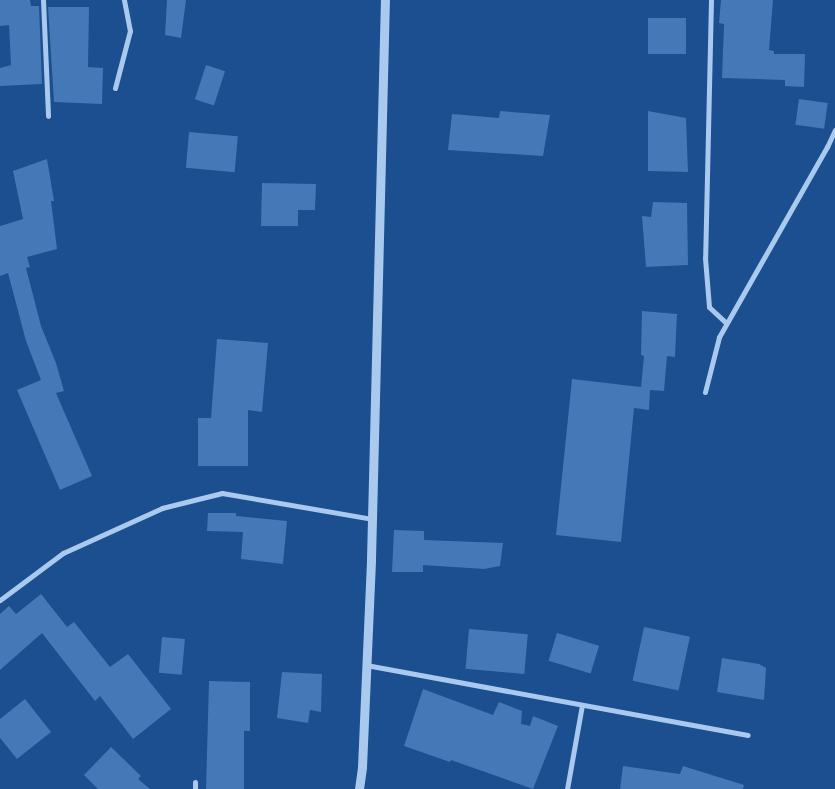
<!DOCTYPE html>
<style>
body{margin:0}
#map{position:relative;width:835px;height:789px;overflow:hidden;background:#1b4f8f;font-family:"Noto Sans",sans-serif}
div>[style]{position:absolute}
.building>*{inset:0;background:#4478b7;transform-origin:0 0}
.minor>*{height:5px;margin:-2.5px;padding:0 2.5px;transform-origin:2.5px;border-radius:2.5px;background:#a9c9ee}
.tertiary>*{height:9px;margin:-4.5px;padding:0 4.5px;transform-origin:4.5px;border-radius:4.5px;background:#a9c9ee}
span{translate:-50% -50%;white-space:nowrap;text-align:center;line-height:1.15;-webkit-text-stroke:4px #1b4f8f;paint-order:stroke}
</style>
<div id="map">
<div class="building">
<i style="clip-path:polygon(0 0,30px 0,31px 6px,39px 6px,42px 84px,0 86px,0 68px,11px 65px,9px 25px,0 26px)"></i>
<i style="clip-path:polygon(167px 0,186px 0,181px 38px,165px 35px)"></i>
<i style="clip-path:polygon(721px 0,773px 0,769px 50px,774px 51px,774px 54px,805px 54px,804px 87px,785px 86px,785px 80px,722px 78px,724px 24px,719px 23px)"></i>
<i style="clip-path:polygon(48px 7px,89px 7px,88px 67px,103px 68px,102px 104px,54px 102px)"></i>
<i style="left:648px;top:18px;width:38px;height:36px"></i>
<i style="left:206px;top:65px;width:20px;height:36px;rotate:18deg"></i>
<i style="left:799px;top:99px;width:29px;height:26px;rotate:8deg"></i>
<i style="clip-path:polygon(500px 111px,550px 115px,543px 156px,448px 150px,452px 114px,499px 118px)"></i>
<i style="clip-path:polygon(648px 111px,686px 118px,688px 172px,648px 171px)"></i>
<i style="left:189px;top:132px;width:49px;height:36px;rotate:5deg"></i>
<i style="clip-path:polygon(47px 159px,54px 201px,51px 201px,57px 249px,27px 257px,30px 267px,26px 268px,41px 326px,56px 363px,64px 391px,56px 393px,92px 476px,60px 490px,17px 390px,41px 380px,26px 341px,8px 273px,0 276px,0 226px,23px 219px,13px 171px)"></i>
<i style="clip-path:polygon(262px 183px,316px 184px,315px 210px,298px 210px,298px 226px,261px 226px)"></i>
<i style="clip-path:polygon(653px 202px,687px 203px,688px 265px,646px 267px,642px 216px,651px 217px)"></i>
<i style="clip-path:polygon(642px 311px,677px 314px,675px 357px,667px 356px,664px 391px,650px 390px,649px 410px,634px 408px,621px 542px,556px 535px,572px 379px,641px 387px,644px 356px,641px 355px)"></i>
<i style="clip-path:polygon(217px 339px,268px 343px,262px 412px,248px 410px,248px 466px,198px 466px,198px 418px,211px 418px)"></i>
<i style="clip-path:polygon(208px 513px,236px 513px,236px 516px,287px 521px,283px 564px,241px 559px,243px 532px,207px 531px)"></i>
<i style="clip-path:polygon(394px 530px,424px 531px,424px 540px,503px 543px,500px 566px,484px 569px,423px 565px,423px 572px,392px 572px)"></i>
<i style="clip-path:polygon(41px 594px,67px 627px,74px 622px,110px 667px,128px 654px,171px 709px,133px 739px,100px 696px,95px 701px,42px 633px,0 670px,0 614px,9px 606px,16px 614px)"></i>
<i style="left:644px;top:627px;width:47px;height:55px;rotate:12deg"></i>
<i style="left:469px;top:629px;width:59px;height:40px;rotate:5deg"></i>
<i style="left:557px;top:633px;width:44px;height:29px;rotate:17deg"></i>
<i style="left:162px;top:637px;width:23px;height:36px;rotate:5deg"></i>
<i style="clip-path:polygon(722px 658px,759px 664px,766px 668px,764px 700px,717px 692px)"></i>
<i style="clip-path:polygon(282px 672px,322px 674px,321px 712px,310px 710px,308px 723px,277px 718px)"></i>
<i style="clip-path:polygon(209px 681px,250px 682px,250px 731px,244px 731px,244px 789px,206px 789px)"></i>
<i style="clip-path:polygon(423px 689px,493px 715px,499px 702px,522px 711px,521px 724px,530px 726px,533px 716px,558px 726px,533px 789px,451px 760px,450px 762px,404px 746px)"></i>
<i style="clip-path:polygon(25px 699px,51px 732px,17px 759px,0 738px,0 719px)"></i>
<i style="clip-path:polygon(111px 747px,141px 776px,138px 779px,150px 789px,98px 789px,84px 775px)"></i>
<i style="clip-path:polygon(623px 766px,680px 774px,683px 766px,744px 785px,743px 789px,620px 789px)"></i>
</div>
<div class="minor">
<i style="left:43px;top:0;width:116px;rotate:87.5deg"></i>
<i style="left:711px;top:0;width:258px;rotate:91.3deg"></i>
<i style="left:705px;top:258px;width:49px;rotate:85.3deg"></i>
<i style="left:709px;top:307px;width:23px;rotate:43deg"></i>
<i style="left:115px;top:88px;width:59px;rotate:-75.3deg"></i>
<i style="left:130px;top:31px;width:32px;rotate:-101deg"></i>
<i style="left:705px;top:392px;width:57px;rotate:-75.7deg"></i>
<i style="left:719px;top:337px;width:219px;rotate:-60.4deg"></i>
<i style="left:827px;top:147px;width:19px;rotate:-65deg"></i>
<i style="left:0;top:600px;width:79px;rotate:-36.7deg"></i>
<i style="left:63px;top:553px;width:109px;rotate:-24.4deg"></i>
<i style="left:162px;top:508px;width:62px;rotate:-14deg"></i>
<i style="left:222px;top:493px;width:152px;rotate:9.8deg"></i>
<i style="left:366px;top:665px;width:388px;rotate:10.4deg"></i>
<i style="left:195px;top:782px;width:7px;rotate:90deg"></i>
<i style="left:567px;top:789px;width:85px;rotate:-79.9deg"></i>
</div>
<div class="tertiary">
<i style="left:359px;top:789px;width:22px;rotate:-82deg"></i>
<i style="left:362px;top:767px;width:208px;rotate:-87.5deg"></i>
<i style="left:371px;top:559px;width:559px;rotate:-88.57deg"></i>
</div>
</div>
